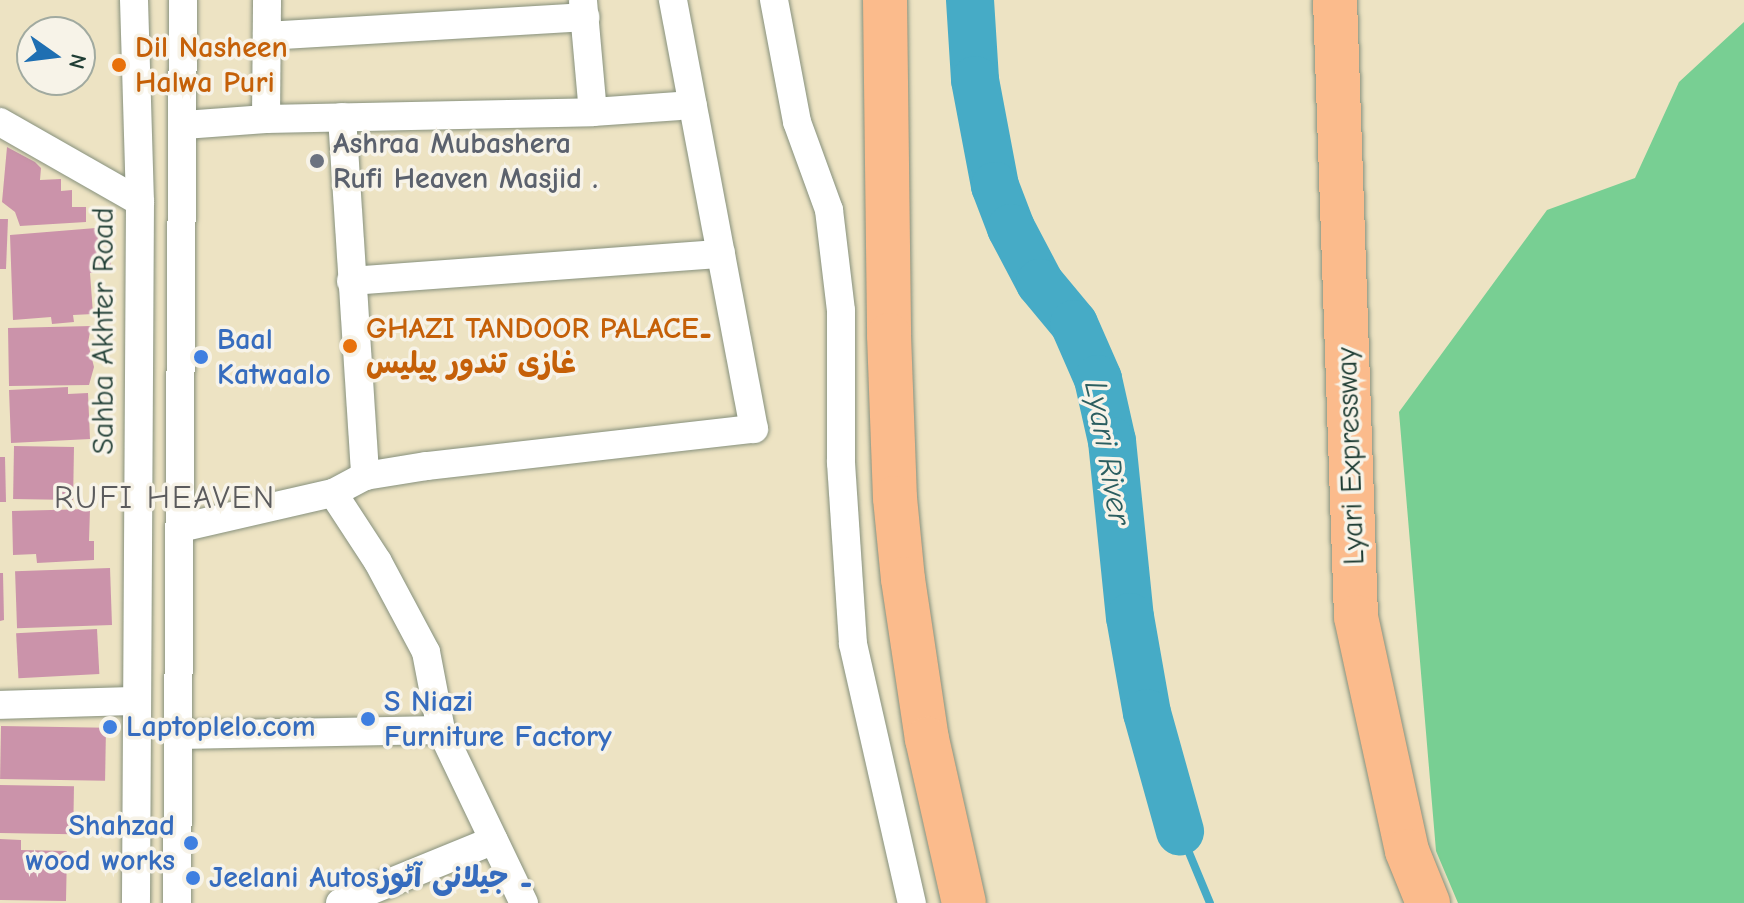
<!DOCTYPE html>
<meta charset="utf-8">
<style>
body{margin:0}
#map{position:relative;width:1744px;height:903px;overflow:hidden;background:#ede3c3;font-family:"Comic Neue","Playpen Sans Arabic",sans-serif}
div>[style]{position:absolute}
.green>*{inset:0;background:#78cf93}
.stream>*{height:8px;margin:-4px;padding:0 4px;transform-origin:4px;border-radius:4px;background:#46abc6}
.river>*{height:48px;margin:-24px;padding:0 24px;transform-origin:24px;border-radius:24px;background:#46abc6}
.building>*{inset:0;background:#cb93aa;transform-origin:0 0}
.roads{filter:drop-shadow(0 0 2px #86907c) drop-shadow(0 0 2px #86907c)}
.minor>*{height:28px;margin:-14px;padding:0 14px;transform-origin:14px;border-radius:14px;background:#fff}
.motorway>*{height:44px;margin:-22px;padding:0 22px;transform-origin:22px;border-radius:22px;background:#fbbb8c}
.dots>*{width:22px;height:22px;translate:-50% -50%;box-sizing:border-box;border:4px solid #f7f3e8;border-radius:50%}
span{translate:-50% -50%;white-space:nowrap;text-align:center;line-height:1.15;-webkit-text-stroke:7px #f7f3e8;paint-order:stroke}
.food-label{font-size:30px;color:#c56008;font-weight:700}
.left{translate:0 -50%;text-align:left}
.worship-label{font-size:30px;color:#5b616d;font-weight:700}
.street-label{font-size:30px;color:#1f3d34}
.shop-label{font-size:30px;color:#366cbe;font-weight:700}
.right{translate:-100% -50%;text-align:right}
.water-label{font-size:32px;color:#2b5e60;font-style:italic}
.neighbourhood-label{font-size:32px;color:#5b5b5d;letter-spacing:2px}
.north{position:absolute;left:16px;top:16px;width:80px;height:80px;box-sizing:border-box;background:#f7f3e8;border:2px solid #a1aaa0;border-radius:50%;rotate:104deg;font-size:22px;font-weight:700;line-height:32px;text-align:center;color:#1f3d34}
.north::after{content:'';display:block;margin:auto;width:28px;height:36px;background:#1f6fb2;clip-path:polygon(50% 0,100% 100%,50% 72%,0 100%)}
</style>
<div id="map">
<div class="green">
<i style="clip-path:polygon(1744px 22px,1744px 903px,1458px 903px,1436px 851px,1399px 412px,1547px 210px,1635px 178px,1679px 82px)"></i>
</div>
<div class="stream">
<i style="left:1180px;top:831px;width:78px;rotate:67.4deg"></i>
</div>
<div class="river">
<i style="left:970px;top:0;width:80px;rotate:86.4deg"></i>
<i style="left:975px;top:80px;width:108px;rotate:79.3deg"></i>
<i style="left:995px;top:186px;width:45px;rotate:69.1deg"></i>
<i style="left:1011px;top:228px;width:62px;rotate:62.2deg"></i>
<i style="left:1040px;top:283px;width:53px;rotate:50.3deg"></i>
<i style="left:1074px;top:324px;width:60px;rotate:66.4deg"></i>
<i style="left:1098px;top:379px;width:64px;rotate:77.3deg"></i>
<i style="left:1112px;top:441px;width:177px;rotate:84.2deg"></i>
<i style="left:1130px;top:617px;width:97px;rotate:80deg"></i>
<i style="left:1147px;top:713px;width:123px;rotate:74.4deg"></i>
</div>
<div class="building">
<i style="clip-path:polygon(7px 147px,35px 162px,41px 168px,40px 180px,61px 179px,61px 191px,72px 190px,72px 207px,86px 207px,86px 222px,20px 226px,15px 212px,2px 202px)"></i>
<i style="clip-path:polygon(0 219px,8px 219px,6px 269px,0 269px)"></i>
<i style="clip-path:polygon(96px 228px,102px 249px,110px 248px,111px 271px,90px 273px,93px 314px,73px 315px,74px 322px,52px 324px,51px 317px,13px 320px,10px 235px)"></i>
<i style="clip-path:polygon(91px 326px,88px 343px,94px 367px,89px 385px,9px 386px,8px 328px)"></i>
<i style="clip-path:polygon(68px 387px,68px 394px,88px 393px,90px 439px,11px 443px,9px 390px)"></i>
<i style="left:74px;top:447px;width:53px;height:60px;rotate:91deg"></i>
<i style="clip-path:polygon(0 457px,5px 457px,6px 502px,0 502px)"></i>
<i style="clip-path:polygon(90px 509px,89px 541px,94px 541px,94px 560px,37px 563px,36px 554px,13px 555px,12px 511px)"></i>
<i style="left:110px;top:568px;width:57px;height:95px;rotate:88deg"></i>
<i style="clip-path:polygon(0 573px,3px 573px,4px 620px,0 621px)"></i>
<i style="left:97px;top:629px;width:45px;height:81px;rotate:87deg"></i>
<i style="left:1px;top:726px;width:105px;height:53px;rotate:1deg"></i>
<i style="left:0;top:785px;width:74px;height:48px;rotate:1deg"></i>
<i style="clip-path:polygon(0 839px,21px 840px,21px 850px,67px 851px,66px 901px,0 900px)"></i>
</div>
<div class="roads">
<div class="minor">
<i style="left:134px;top:0;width:202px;rotate:88.3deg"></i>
<i style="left:140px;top:202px;width:701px;rotate:90.33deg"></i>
<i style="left:774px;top:0;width:124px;rotate:79.3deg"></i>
<i style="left:797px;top:122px;width:94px;rotate:70deg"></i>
<i style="left:829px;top:210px;width:102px;rotate:83.2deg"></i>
<i style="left:841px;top:311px;width:152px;rotate:90deg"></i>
<i style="left:841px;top:463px;width:181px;rotate:86.2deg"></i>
<i style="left:853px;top:644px;width:266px;rotate:77.2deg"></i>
<i style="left:583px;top:1px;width:111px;rotate:84.9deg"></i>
<i style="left:267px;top:36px;width:319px;rotate:-3.4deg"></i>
<i style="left:342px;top:117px;width:360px;rotate:86.3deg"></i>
<i style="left:266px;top:119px;width:327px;rotate:-1.2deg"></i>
<i style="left:593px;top:112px;width:100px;rotate:-4deg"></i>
<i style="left:0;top:122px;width:161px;rotate:29.7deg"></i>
<i style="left:184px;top:125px;width:82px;rotate:-4.2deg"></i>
<i style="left:266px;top:119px;width:119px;rotate:-89.5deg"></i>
<i style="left:351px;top:281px;width:371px;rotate:-4.2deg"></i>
<i style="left:333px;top:493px;width:82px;rotate:56.9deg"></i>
<i style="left:378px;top:562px;width:102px;rotate:61.9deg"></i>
<i style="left:426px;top:652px;width:79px;rotate:79.1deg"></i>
<i style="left:441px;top:730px;width:192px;rotate:64.4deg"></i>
<i style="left:180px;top:528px;width:157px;rotate:-12.9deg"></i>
<i style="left:333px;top:493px;width:36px;rotate:-28deg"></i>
<i style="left:365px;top:476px;width:63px;rotate:-9.2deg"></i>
<i style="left:427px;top:466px;width:329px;rotate:-6.5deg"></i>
<i style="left:754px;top:429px;width:437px;rotate:-100.7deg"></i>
<i style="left:0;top:705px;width:135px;rotate:-1.7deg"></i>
<i style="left:179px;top:735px;width:262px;rotate:-1.1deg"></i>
<i style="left:177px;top:903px;width:903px;rotate:-89.62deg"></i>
<i style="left:340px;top:903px;width:166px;rotate:-22.2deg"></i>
</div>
<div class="motorway">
<i style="left:885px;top:0;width:335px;rotate:89.3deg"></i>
<i style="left:889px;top:335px;width:163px;rotate:87.9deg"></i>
<i style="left:895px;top:498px;width:81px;rotate:84.4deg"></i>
<i style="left:903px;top:579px;width:162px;rotate:81.5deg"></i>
<i style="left:927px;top:739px;width:168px;rotate:77.3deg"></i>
<i style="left:1335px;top:0;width:617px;rotate:88.05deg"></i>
<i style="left:1356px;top:617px;width:239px;rotate:77.7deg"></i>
<i style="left:1407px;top:851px;width:56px;rotate:68deg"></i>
</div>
</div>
<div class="dots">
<i style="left:119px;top:65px;background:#e8710a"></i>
<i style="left:317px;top:161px;background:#6b7280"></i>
<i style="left:350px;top:346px;background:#e8710a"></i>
<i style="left:201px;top:357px;background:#3f7fe0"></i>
<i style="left:368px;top:719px;background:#3f7fe0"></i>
<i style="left:110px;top:727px;background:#3f7fe0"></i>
<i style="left:191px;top:843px;background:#3f7fe0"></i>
<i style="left:193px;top:878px;background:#3f7fe0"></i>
</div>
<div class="food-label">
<span class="left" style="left:135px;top:65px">Dil Nasheen<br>Halwa Puri</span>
<span class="left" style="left:366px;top:346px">GHAZI TANDOOR PALACE۔<br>غازی تندور پیلیس</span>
</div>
<div class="worship-label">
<span class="left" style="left:333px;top:161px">Ashraa Mubashera<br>Rufi Heaven Masjid .</span>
</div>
<div class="street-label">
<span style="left:104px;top:331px;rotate:-90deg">Sahba Akhter Road</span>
<span style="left:1351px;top:456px;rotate:-92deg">Lyari Expressway</span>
</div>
<div class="shop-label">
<span class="left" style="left:217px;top:357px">Baal<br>Katwaalo</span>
<span class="left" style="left:384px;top:719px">S Niazi<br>Furniture Factory</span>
<span class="left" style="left:126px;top:727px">Laptoplelo.com</span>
<span class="right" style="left:175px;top:843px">Shahzad<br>wood works</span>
<span class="left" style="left:209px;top:878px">Jeelani Autos۔ جیلانی آٹوز</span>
</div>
<div class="water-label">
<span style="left:1107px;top:453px;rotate:80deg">Lyari River</span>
</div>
<div class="neighbourhood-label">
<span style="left:165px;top:498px">RUFI HEAVEN</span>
</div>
<div class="north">N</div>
</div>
